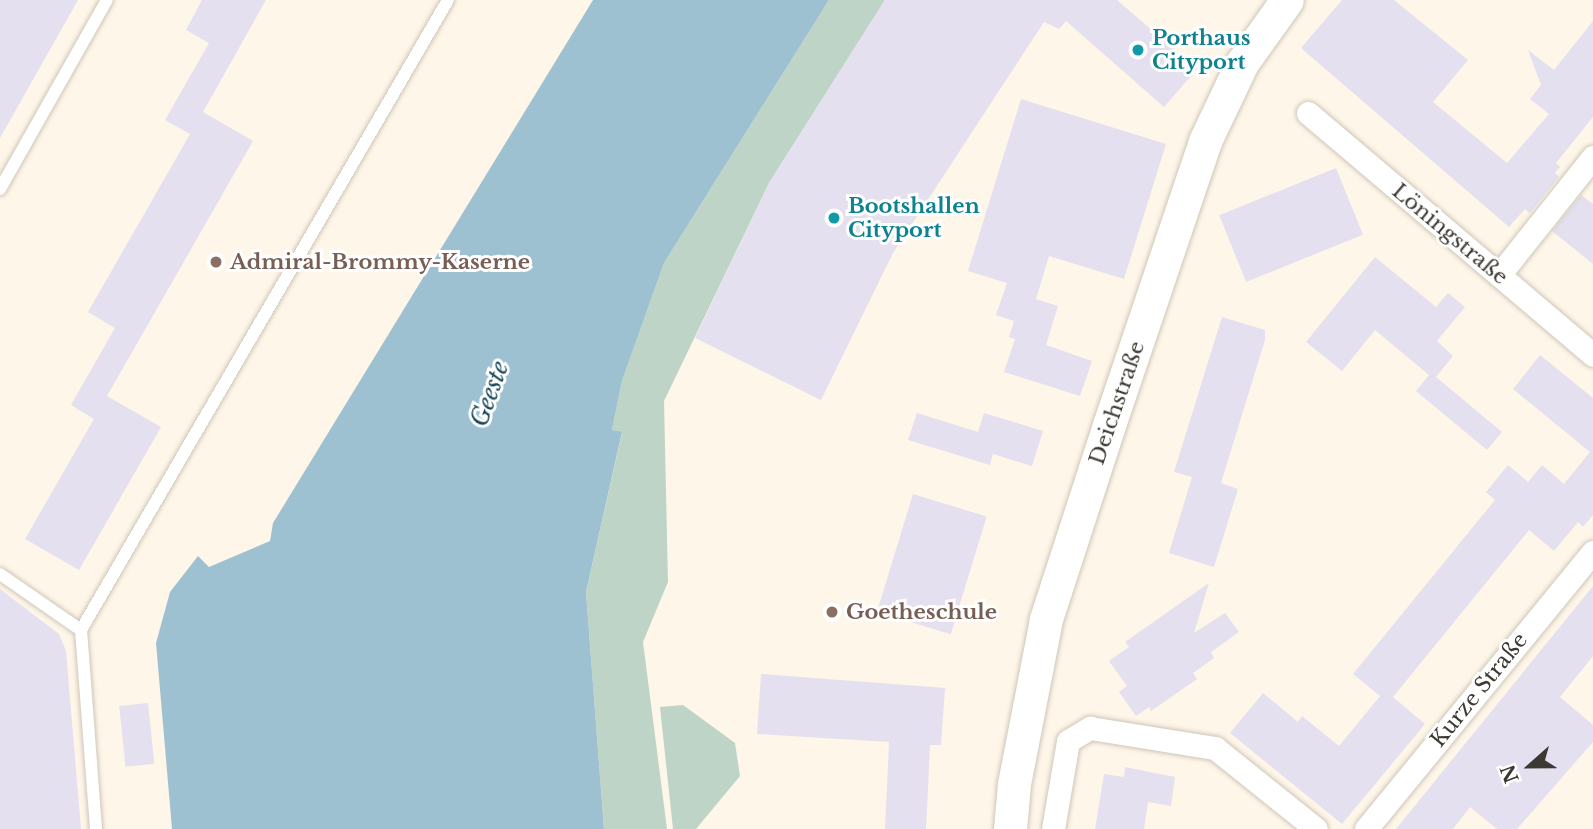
<!DOCTYPE html>
<meta charset="utf-8">
<style>
body{margin:0}
#map{position:relative;width:1593px;height:829px;overflow:hidden;background:#fef6e8;font-family:"Libre Baskerville",serif}
div>[style]{position:absolute}
.green>*{inset:0;background:#bed4c7}
.water>*{inset:0;background:#9ec1d2}
.building>*{inset:0;background:#e4e0ef;transform-origin:0 0}
.roads{filter:drop-shadow(0 0 2px #cec6b8) drop-shadow(0 0 2px #cec6b8)}
.service>*{height:12px;margin:-6px;padding:0 6px;transform-origin:6px;border-radius:6px;background:#fff}
.minor>*{height:23px;margin:-11.5px;padding:0 11.5px;transform-origin:11.5px;border-radius:11.5px;background:#fff}
.secondary>*{height:33px;margin:-16.5px;padding:0 16.5px;transform-origin:16.5px;border-radius:16.5px;background:#fff}
.dots>*{width:19px;height:19px;translate:-50% -50%;box-sizing:border-box;border:4px solid #fff;border-radius:50%}
span{translate:-50% -50%;white-space:nowrap;text-align:center;line-height:1.15;-webkit-text-stroke:6px #fff;paint-order:stroke}
.culture-label{font-size:21px;color:#0d838f;font-weight:700}
.left{translate:0 -50%;text-align:left}
.street-label{font-size:21px;color:#3c3933}
.education-label{font-size:21px;color:#785e54;font-weight:700}
.water-label{font-size:23px;color:#164558;font-style:italic}
.north{position:absolute;left:1495px;top:731px;width:70px;height:70px;-webkit-text-stroke:5px #fff;paint-order:stroke;rotate:249deg;font-size:19px;font-weight:700;line-height:28px;text-align:center;color:#3c3933}
.north::after{content:'';display:block;margin:auto;width:24px;height:32px;background:#3c3933;clip-path:polygon(50% 0,100% 100%,50% 72%,0 100%)}
</style>
<div id="map">
<div class="green">
<i style="clip-path:polygon(829px 0,885px 0,769px 183px,664px 401px,668px 582px,643px 642px,667px 829px,604px 829px,586px 592px,622px 433px,612px 430px,622px 381px,664px 263px)"></i>
<i style="clip-path:polygon(683px 705px,735px 743px,740px 776px,696px 829px,673px 829px,660px 707px)"></i>
</div>
<div class="water">
<i style="clip-path:polygon(593px 0,829px 0,664px 263px,622px 381px,612px 430px,622px 432px,586px 592px,604px 829px,172px 829px,156px 643px,170px 592px,198px 556px,209px 567px,270px 541px,273px 523px)"></i>
</div>
<div class="building">
<i style="clip-path:polygon(0 0,78px 0,0 138px)"></i>
<i style="clip-path:polygon(202px 0,266px 0,203px 112px,253px 141px,107px 396px,161px 427px,79px 570px,25px 539px,94px 419px,71px 405px,115px 328px,88px 312px,190px 134px,165px 120px,209px 43px,186px 30px)"></i>
<i style="clip-path:polygon(885px 0,1117px 0,1197px 69px,1164px 107px,1066px 21px,1059px 29px,1044px 22px,893px 253px,821px 400px,695px 338px,769px 183px)"></i>
<i style="clip-path:polygon(1342px 0,1394px 0,1468px 60px,1433px 102px,1507px 163px,1549px 114px,1530px 99px,1541px 85px,1528px 50px,1554px 70px,1593px 21px,1593px 117px,1556px 163px,1560px 167px,1555px 173px,1559px 177px,1530px 213px,1525px 209px,1509px 227px,1301px 48px)"></i>
<i style="clip-path:polygon(1021px 99px,1166px 144px,1124px 279px,1049px 256px,1036px 299px,1058px 306px,1046px 345px,1092px 361px,1080px 396px,1004px 372px,1015px 339px,1009px 337px,1014px 321px,996px 315px,1007px 283px,968px 271px)"></i>
<i style="left:1336px;top:168px;width:72px;height:126px;rotate:68deg"></i>
<i style="clip-path:polygon(1581px 195px,1593px 204px,1593px 264px,1552px 231px)"></i>
<i style="clip-path:polygon(1375px 257px,1436px 307px,1448px 293px,1465px 307px,1437px 341px,1453px 356px,1436px 377px,1502px 432px,1487px 450px,1416px 391px,1429px 375px,1375px 330px,1342px 371px,1306px 342px)"></i>
<i style="clip-path:polygon(1222px 317px,1265px 330px,1265px 340px,1221px 483px,1238px 489px,1214px 567px,1169px 553px,1192px 477px,1174px 472px)"></i>
<i style="clip-path:polygon(1540px 355px,1593px 398px,1593px 515px,1583px 527px,1578px 522px,1554px 551px,1529px 530px,1393px 697px,1425px 724px,1342px 824px,1230px 733px,1263px 693px,1298px 722px,1302px 716px,1339px 746px,1380px 696px,1353px 674px,1495px 500px,1486px 492px,1508px 465px,1528px 482px,1542px 465px,1564px 484px,1590px 452px,1513px 389px)"></i>
<i style="clip-path:polygon(917px 413px,978px 432px,984px 413px,1043px 431px,1032px 466px,993px 454px,990px 465px,908px 440px)"></i>
<i style="left:913px;top:494px;width:77px;height:123px;rotate:17deg"></i>
<i style="clip-path:polygon(1209px 583px,1194px 633px,1225px 613px,1239px 632px,1211px 652px,1214px 658px,1193px 673px,1197px 679px,1151px 711px,1149px 707px,1136px 716px,1119px 692px,1127px 686px,1109px 661px,1129px 647px,1125px 642px)"></i>
<i style="clip-path:polygon(1593px 586px,1593px 656px,1560px 697px,1593px 725px,1593px 742px,1517px 829px,1497px 829px,1470px 807px,1453px 829px,1396px 829px)"></i>
<i style="clip-path:polygon(0 589px,59px 634px,66px 651px,81px 829px,0 829px)"></i>
<i style="clip-path:polygon(761px 674px,945px 688px,941px 745px,930px 745px,926px 829px,885px 829px,889px 742px,757px 734px)"></i>
<i style="left:148px;top:703px;width:61px;height:29px;rotate:84deg"></i>
<i style="clip-path:polygon(1125px 767px,1175px 777px,1171px 806px,1148px 802px,1144px 829px,1095px 829px,1104px 774px,1124px 777px)"></i>
</div>
<div class="roads">
<div class="service">
<i style="left:0;top:189px;width:217px;rotate:-60.5deg"></i>
<i style="left:0;top:574px;width:98px;rotate:34.7deg"></i>
<i style="left:96px;top:829px;width:200px;rotate:-94.3deg"></i>
<i style="left:81px;top:630px;width:729px;rotate:-59.78deg"></i>
</div>
<div class="minor">
<i style="left:1308px;top:113px;width:374px;rotate:40.3deg"></i>
<i style="left:1499px;top:275px;width:151px;rotate:-51.5deg"></i>
<i style="left:1053px;top:829px;width:89px;rotate:-80.3deg"></i>
<i style="left:1068px;top:741px;width:26px;rotate:-31deg"></i>
<i style="left:1090px;top:728px;width:127px;rotate:9.1deg"></i>
<i style="left:1215px;top:748px;width:129px;rotate:38.7deg"></i>
<i style="left:1366px;top:829px;width:358px;rotate:-50.7deg"></i>
</div>
<div class="secondary">
<i style="left:1010px;top:829px;width:45px;rotate:-84.9deg"></i>
<i style="left:1014px;top:784px;width:168px;rotate:-79deg"></i>
<i style="left:1046px;top:619px;width:204px;rotate:-72deg"></i>
<i style="left:1109px;top:425px;width:300px;rotate:-71.3deg"></i>
<i style="left:1205px;top:141px;width:86px;rotate:-64.6deg"></i>
<i style="left:1242px;top:63px;width:77px;rotate:-54.5deg"></i>
</div>
</div>
<div class="dots">
<i style="left:1138px;top:50px;background:#0f9aa8"></i>
<i style="left:834px;top:218px;background:#0f9aa8"></i>
<i style="left:216px;top:262px;background:#8d6e63"></i>
<i style="left:832px;top:612px;background:#8d6e63"></i>
</div>
<div class="culture-label">
<span class="left" style="left:1152px;top:50px">Porthaus<br>Cityport</span>
<span class="left" style="left:848px;top:218px">Bootshallen<br>Cityport</span>
</div>
<div class="street-label">
<span style="left:1450px;top:234px;rotate:40deg">Löningstraße</span>
<span style="left:1117px;top:403px;rotate:-71deg">Deichstraße</span>
<span style="left:1479px;top:690px;rotate:-51deg">Kurze Straße</span>
</div>
<div class="education-label">
<span class="left" style="left:230px;top:262px">Admiral-Brommy-Kaserne</span>
<span class="left" style="left:846px;top:612px">Goetheschule</span>
</div>
<div class="water-label">
<span style="left:490px;top:394px;rotate:-70deg">Geeste</span>
</div>
<div class="north">N</div>
</div>
